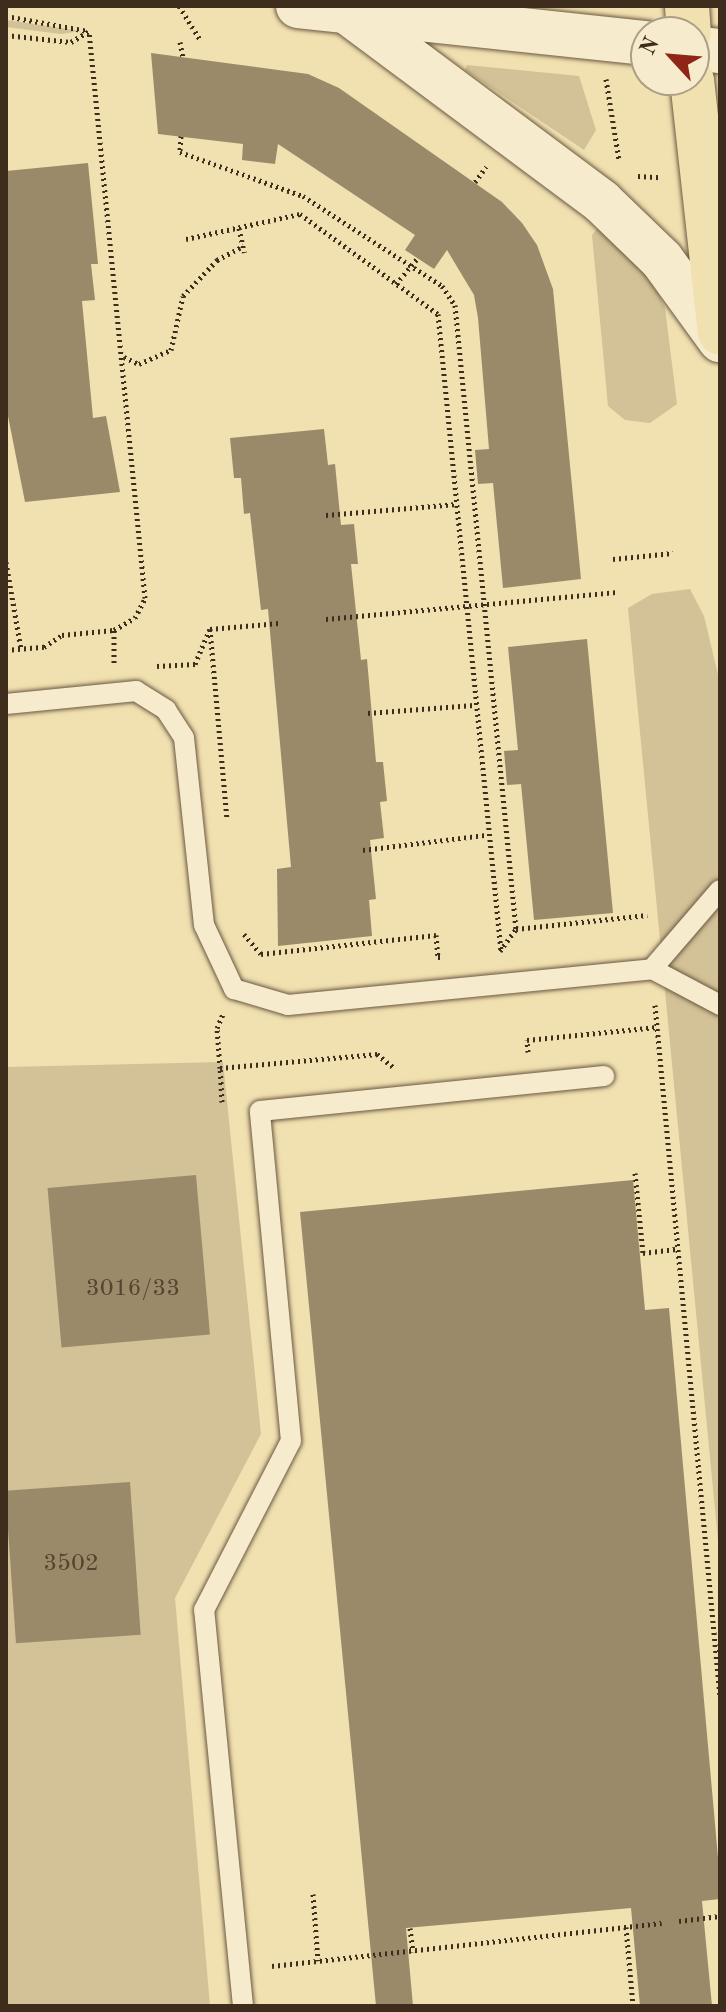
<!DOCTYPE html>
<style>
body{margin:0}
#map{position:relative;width:726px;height:2012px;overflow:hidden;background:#f1e0b0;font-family:"Old Standard TT",serif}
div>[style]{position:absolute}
.green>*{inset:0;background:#d3c197}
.building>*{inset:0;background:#9b8a69;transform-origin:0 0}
.path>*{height:5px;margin-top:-2.5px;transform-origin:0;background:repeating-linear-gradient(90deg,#3e2c1d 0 2px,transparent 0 6px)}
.roads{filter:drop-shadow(0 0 2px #6b5942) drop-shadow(0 0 2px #6b5942)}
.lane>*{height:20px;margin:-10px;padding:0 10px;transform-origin:10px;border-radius:10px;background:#f6ebcc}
.secondary>*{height:44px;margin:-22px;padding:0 22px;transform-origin:22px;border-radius:22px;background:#f6ebcc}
.primary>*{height:44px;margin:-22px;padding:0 22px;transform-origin:22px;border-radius:22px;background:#f1e0b0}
span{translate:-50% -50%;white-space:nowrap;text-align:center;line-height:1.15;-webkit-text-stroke:6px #f6ebcc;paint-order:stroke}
.number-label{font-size:24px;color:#554430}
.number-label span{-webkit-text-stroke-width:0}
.frame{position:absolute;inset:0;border:8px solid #3e2c1d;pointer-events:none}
.north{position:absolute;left:630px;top:16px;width:80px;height:80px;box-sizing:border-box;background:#f6ebcc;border:2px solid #ac9f86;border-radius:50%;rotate:296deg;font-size:22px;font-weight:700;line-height:32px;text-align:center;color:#3e2c1d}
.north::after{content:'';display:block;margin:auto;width:28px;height:36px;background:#8f2418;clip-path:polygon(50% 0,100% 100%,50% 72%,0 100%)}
</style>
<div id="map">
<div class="green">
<i style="clip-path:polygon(6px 20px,81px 31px,61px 34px,6px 27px)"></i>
<i style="clip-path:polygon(467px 65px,579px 76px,596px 130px,584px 150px,465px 70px)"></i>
<i style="clip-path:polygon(601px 224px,650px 276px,665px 308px,677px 404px,650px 423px,625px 420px,608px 406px,592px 235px)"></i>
<i style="clip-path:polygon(690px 589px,704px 616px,720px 683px,720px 1561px,628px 608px,652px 594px)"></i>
<i style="clip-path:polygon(223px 1062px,261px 1434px,175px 1598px,210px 2006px,6px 2006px,6px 1067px)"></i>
</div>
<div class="building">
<i style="clip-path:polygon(151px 53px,308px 74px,339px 88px,502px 202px,522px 223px,537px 245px,553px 289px,581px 579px,503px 588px,493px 483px,478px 484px,475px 450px,489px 449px,478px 318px,474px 295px,447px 250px,434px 269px,405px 250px,415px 235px,278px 144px,275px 164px,242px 160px,243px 144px,158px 134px)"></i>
<i style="clip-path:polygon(88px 163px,98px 264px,91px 264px,95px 300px,82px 301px,93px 418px,106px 416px,120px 492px,25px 502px,6px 406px,6px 171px)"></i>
<i style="clip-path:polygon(324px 429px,328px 465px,335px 464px,341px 525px,354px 524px,358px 564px,351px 564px,361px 660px,367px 659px,376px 762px,383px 762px,387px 801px,380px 802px,384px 838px,370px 840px,376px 899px,369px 900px,372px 936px,278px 946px,277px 869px,291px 867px,268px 609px,261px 610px,250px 513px,244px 514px,241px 478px,234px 478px,230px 438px)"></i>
<i style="clip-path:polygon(587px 639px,613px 913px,534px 920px,521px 784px,507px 785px,504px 751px,518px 750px,508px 647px)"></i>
<i style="left:196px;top:1175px;width:160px;height:149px;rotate:85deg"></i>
<i style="clip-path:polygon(633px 1180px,645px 1310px,669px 1308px,720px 1880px,720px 1899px,702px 1901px,712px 2006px,640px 2006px,631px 1908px,406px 1928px,413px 2006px,376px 2006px,300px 1212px)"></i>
<i style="left:130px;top:1482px;width:153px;height:125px;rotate:86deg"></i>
</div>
<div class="path">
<i style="left:179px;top:6px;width:41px;rotate:57.8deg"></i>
<i style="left:6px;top:16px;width:83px;rotate:10.4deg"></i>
<i style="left:6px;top:35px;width:65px;rotate:6.1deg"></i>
<i style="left:71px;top:42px;width:21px;rotate:-31deg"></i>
<i style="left:180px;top:42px;width:15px;rotate:79deg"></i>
<i style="left:606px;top:79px;width:82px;rotate:80.9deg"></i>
<i style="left:181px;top:136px;width:16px;rotate:94deg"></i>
<i style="left:180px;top:152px;width:131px;rotate:19.7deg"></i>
<i style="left:303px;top:196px;width:166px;rotate:32.9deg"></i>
<i style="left:442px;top:286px;width:23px;rotate:56deg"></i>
<i style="left:455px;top:305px;width:627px;rotate:84.42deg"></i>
<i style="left:638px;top:176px;width:22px;rotate:3deg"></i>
<i style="left:475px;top:182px;width:19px;rotate:-54deg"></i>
<i style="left:239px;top:228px;width:25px;rotate:78deg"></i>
<i style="left:186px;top:239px;width:117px;rotate:-12.4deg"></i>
<i style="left:300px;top:214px;width:170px;rotate:35.9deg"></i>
<i style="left:438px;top:314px;width:640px;rotate:84.35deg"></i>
<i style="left:396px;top:284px;width:34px;rotate:-50deg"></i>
<i style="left:124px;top:357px;width:17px;rotate:25deg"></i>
<i style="left:139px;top:364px;width:35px;rotate:-24deg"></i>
<i style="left:171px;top:350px;width:55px;rotate:-77.5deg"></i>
<i style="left:183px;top:296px;width:50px;rotate:-46.6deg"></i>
<i style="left:217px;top:260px;width:30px;rotate:-28deg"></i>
<i style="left:326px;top:515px;width:131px;rotate:-4.8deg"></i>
<i style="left:613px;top:559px;width:60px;rotate:-5.7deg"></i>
<i style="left:6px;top:562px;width:88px;rotate:80.2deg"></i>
<i style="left:326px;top:619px;width:291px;rotate:-5.3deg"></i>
<i style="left:210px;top:629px;width:191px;rotate:84.9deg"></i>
<i style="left:114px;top:630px;width:35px;rotate:90deg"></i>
<i style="left:6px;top:650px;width:38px;rotate:-5deg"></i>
<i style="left:44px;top:647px;width:22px;rotate:-34deg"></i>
<i style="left:62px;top:635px;width:52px;rotate:-5.5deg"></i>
<i style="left:114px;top:630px;width:24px;rotate:-30deg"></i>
<i style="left:135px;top:618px;width:22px;rotate:-63deg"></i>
<i style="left:145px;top:598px;width:570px;rotate:-95.64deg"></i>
<i style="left:157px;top:666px;width:38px;rotate:-3deg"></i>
<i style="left:195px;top:664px;width:38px;rotate:-67deg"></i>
<i style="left:210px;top:629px;width:69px;rotate:-5deg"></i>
<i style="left:368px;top:713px;width:106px;rotate:-4.3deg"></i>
<i style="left:363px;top:850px;width:124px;rotate:-7deg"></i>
<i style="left:244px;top:934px;width:26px;rotate:50deg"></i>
<i style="left:261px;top:954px;width:176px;rotate:-6.2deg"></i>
<i style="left:436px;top:935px;width:22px;rotate:85deg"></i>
<i style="left:438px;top:957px;width:5px"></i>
<i style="left:500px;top:951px;width:27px;rotate:-54deg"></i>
<i style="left:516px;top:929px;width:132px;rotate:-6.1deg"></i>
<i style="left:655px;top:1005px;width:694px;rotate:84.63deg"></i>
<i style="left:528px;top:1052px;width:12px;rotate:-95deg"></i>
<i style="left:527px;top:1040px;width:131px;rotate:-5.7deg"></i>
<i style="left:220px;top:1068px;width:40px;rotate:-94.3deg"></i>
<i style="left:217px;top:1028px;width:15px;rotate:-67deg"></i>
<i style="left:222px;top:1102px;width:34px;rotate:-93deg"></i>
<i style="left:220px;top:1068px;width:158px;rotate:-5.1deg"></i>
<i style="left:377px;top:1054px;width:21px;rotate:39deg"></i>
<i style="left:635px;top:1173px;width:80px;rotate:84.3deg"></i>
<i style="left:643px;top:1253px;width:35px;rotate:-7deg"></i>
<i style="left:313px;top:1894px;width:67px;rotate:85.7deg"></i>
<i style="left:679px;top:1921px;width:41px;rotate:-7deg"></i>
<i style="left:626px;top:1927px;width:79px;rotate:84.9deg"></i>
<i style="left:410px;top:1928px;width:24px;rotate:83deg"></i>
<i style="left:272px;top:1966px;width:392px;rotate:-6.3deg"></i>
</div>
<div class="roads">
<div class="lane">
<i style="left:6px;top:704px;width:131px;rotate:-5.7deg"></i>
<i style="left:136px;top:691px;width:36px;rotate:32deg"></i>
<i style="left:166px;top:710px;width:33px;rotate:57deg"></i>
<i style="left:184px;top:738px;width:188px;rotate:83.9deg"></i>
<i style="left:204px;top:925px;width:71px;rotate:64.9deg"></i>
<i style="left:234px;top:989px;width:56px;rotate:16.5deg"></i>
<i style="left:288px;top:1005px;width:366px;rotate:-5.6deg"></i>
<i style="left:652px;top:969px;width:77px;rotate:27.9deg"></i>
<i style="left:652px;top:969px;width:104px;rotate:-49.3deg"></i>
<i style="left:243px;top:2006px;width:398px;rotate:-95.6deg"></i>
<i style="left:204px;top:1610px;width:190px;rotate:-62.8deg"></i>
<i style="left:291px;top:1441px;width:331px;rotate:-95.4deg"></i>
<i style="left:260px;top:1111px;width:346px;rotate:-5.8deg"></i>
</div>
<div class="secondary">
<i style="left:298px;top:6px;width:350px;rotate:6.1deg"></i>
<i style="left:346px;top:11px;width:319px;rotate:36.7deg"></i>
<i style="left:602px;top:202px;width:83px;rotate:44deg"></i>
<i style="left:662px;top:260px;width:99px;rotate:54.1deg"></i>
<i style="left:694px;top:48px;width:26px;rotate:7deg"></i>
</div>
<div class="primary">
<i style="left:687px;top:6px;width:26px;rotate:86deg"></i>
<i style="left:692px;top:80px;width:254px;rotate:83.7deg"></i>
</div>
</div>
<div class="number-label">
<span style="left:133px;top:1290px">3016/33</span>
<span style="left:71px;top:1565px">3502</span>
</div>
<div class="frame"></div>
<div class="north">N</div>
</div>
